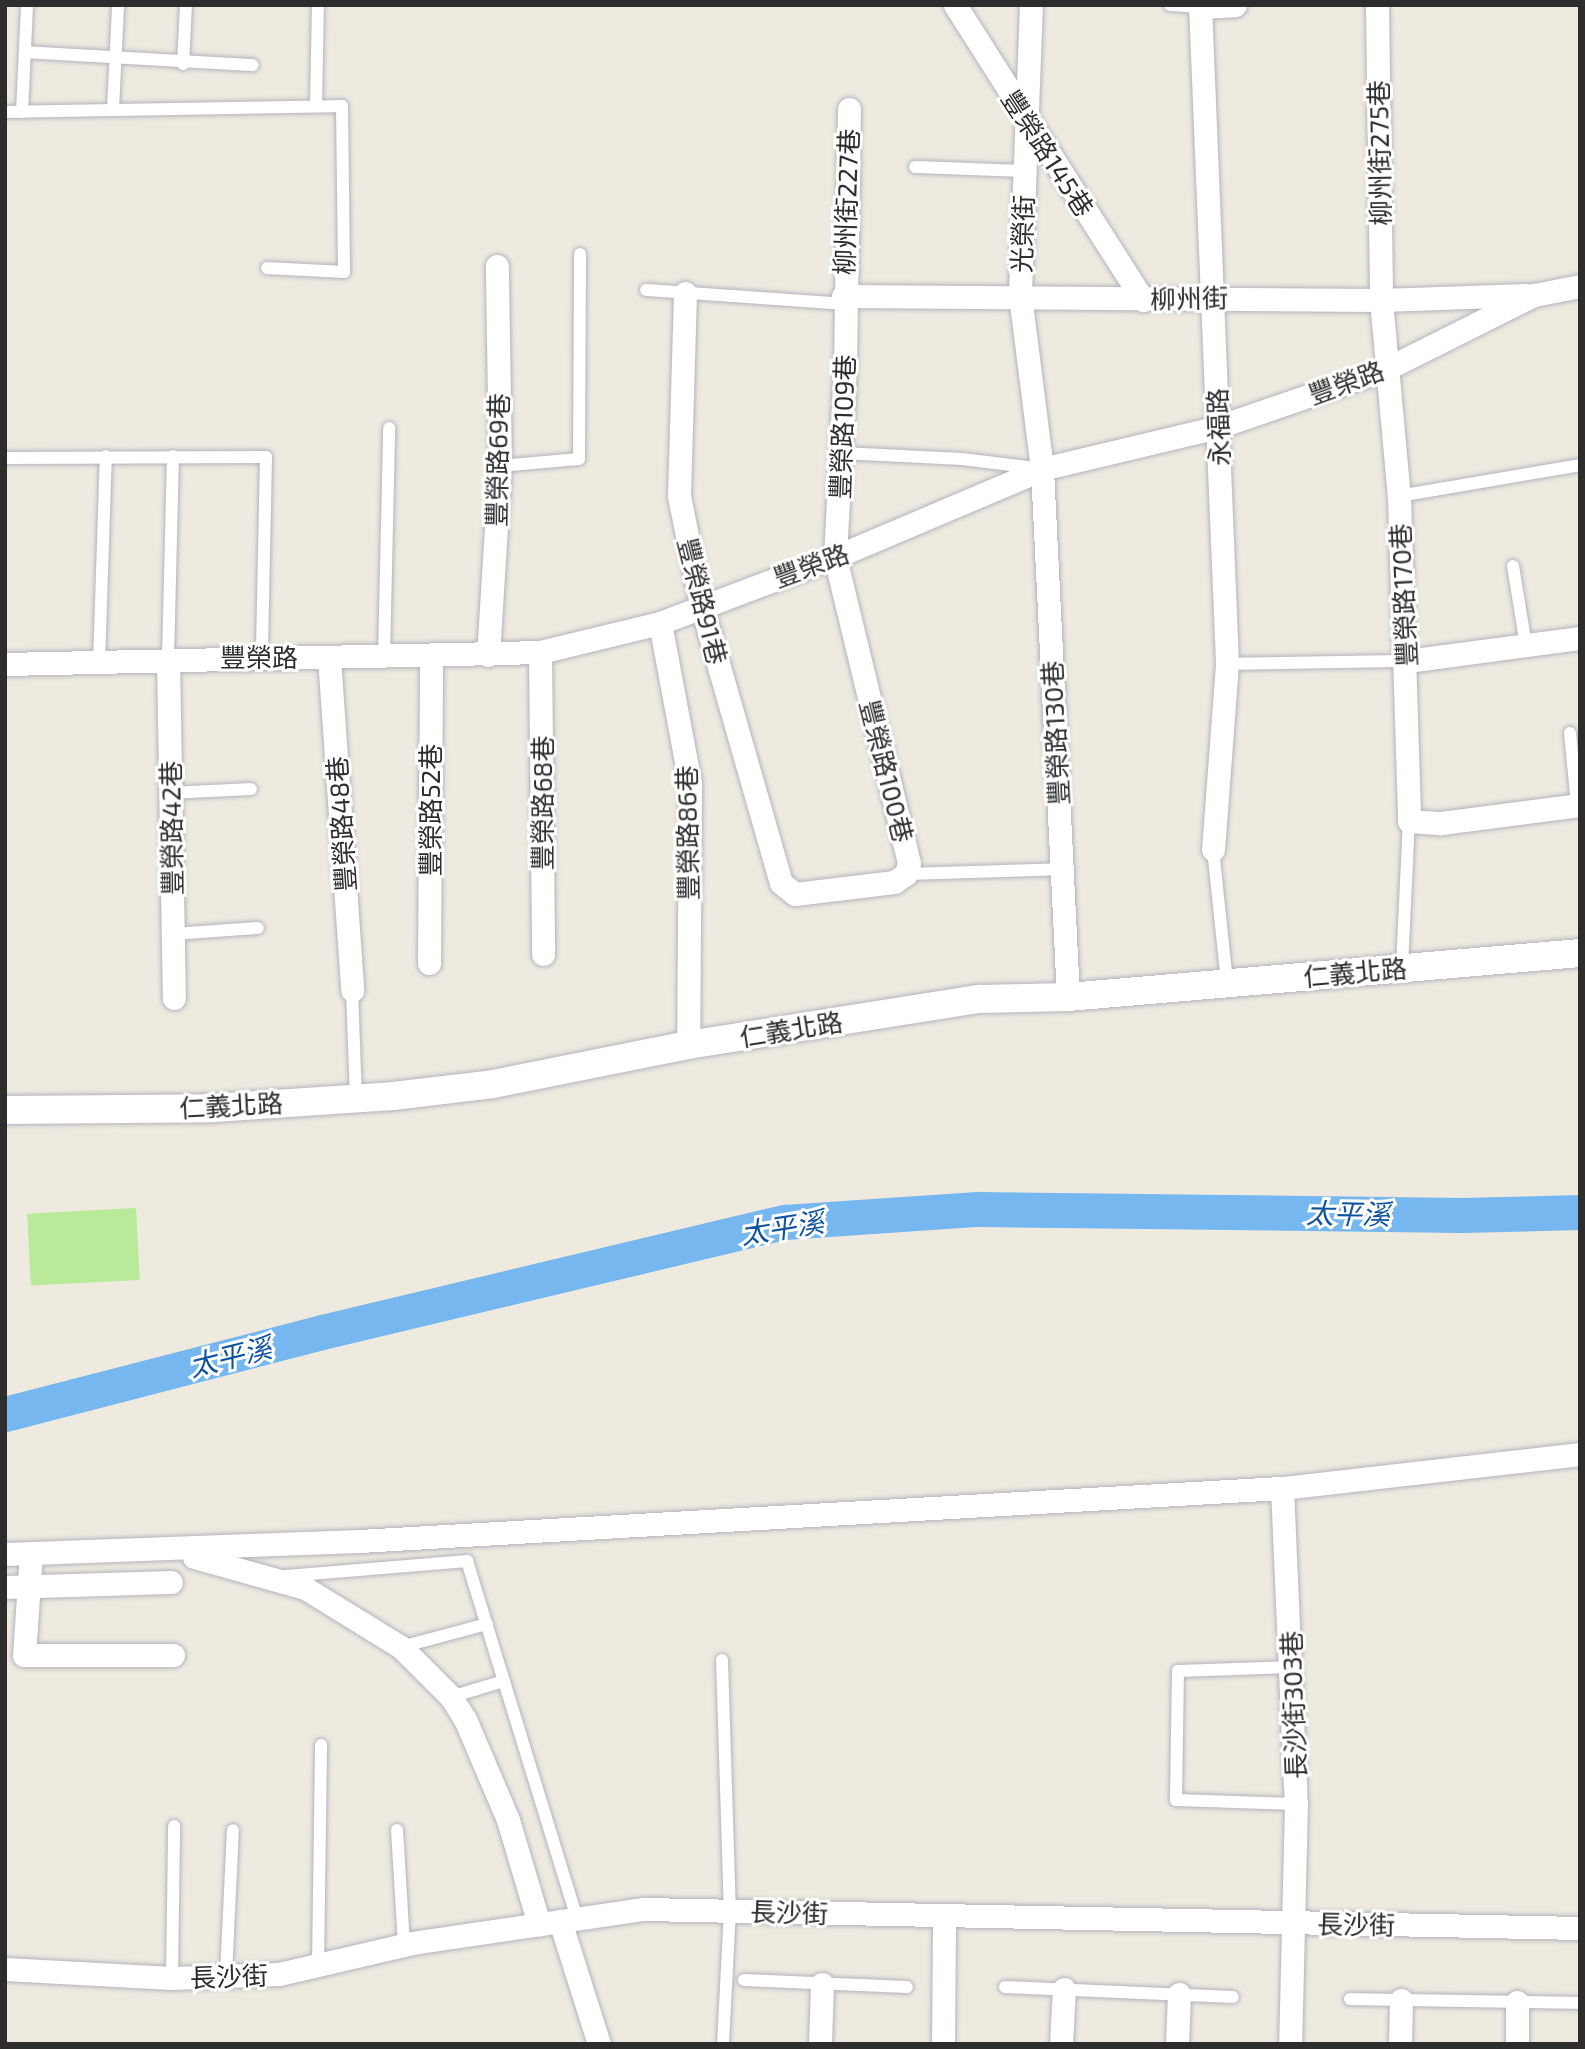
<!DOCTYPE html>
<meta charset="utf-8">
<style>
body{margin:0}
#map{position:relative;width:1585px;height:2049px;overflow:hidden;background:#eeeae0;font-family:"Exo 2","Noto Sans TC",sans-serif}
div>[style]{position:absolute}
.pitch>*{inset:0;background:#b9ea99;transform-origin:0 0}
.river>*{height:35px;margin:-17.5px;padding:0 17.5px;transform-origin:17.5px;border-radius:17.5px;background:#75b7ee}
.roads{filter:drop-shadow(0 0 2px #b3b3c0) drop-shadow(0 0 2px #b3b3c0)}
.service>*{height:12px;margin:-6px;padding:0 6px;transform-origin:6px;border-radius:6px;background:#fff}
.minor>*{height:23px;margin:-11.5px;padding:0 11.5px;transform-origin:11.5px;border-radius:11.5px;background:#fff}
.tertiary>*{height:28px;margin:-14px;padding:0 14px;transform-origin:14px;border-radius:14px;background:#fff}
span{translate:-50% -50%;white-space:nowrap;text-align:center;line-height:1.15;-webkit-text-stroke:6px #fff;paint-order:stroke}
.street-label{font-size:26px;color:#2d2d2d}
.water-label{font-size:28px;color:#0f539f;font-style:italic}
.frame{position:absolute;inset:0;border:7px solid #2d2d2d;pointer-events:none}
</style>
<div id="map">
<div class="pitch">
<i style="left:136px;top:1208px;width:72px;height:109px;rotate:87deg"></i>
</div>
<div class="river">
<i style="left:5px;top:1414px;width:327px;rotate:-14.5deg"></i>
<i style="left:322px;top:1332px;width:476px;rotate:-13.4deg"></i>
<i style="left:785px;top:1222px;width:193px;rotate:-3.9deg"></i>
<i style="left:978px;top:1209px;width:483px;rotate:0.7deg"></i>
<i style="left:1461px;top:1215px;width:119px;rotate:-1.4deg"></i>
</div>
<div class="roads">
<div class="service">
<i style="left:1170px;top:5px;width:30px;rotate:4deg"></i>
<i style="left:25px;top:52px;width:228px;rotate:3.3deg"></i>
<i style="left:183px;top:64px;width:59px;rotate:-87.1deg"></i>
<i style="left:316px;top:106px;width:101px;rotate:-88.9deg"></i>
<i style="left:113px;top:109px;width:104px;rotate:-87.2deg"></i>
<i style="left:5px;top:112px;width:337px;rotate:-1deg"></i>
<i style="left:342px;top:106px;width:166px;rotate:89.3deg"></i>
<i style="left:344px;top:272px;width:77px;rotate:-177deg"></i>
<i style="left:22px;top:112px;width:107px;rotate:-87.3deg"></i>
<i style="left:915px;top:167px;width:109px;rotate:2.1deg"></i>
<i style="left:646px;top:290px;width:198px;rotate:4deg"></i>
<i style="left:842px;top:453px;width:120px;rotate:2.9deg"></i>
<i style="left:962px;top:459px;width:74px;rotate:7deg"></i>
<i style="left:5px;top:458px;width:261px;rotate:-0.2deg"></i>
<i style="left:266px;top:457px;width:199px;rotate:91.2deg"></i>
<i style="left:500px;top:466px;width:79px;rotate:-5.1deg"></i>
<i style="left:579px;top:459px;width:205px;rotate:-89.7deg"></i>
<i style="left:1399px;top:496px;width:184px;rotate:-9.7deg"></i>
<i style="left:1513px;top:566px;width:80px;rotate:80.7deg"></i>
<i style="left:384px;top:657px;width:229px;rotate:-88.7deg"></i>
<i style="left:168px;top:659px;width:203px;rotate:-88.6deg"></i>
<i style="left:99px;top:663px;width:207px;rotate:-88.1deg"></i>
<i style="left:1227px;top:664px;width:180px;rotate:-1deg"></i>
<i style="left:1570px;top:733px;width:72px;rotate:84.4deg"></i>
<i style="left:170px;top:793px;width:81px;rotate:-2.8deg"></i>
<i style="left:1213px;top:849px;width:135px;rotate:84deg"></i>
<i style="left:906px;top:874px;width:155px;rotate:-1.8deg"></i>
<i style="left:172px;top:934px;width:86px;rotate:-4deg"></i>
<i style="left:1402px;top:967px;width:146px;rotate:-87.3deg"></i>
<i style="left:352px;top:990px;width:108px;rotate:87.9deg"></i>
<i style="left:286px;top:1576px;width:182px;rotate:-4.7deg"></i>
<i style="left:467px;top:1561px;width:374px;rotate:72.9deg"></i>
<i style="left:401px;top:1647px;width:89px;rotate:-15deg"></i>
<i style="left:722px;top:1660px;width:250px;rotate:88.2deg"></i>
<i style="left:730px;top:1910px;width:134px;rotate:93deg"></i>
<i style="left:1292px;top:1667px;width:114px;rotate:178deg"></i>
<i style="left:1178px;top:1671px;width:129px;rotate:90.9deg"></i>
<i style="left:1176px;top:1800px;width:120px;rotate:1.9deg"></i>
<i style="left:451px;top:1697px;width:55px;rotate:-16.8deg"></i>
<i style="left:397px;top:1830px;width:115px;rotate:86.5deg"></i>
<i style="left:318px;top:1965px;width:220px;rotate:-89.2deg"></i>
<i style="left:226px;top:1976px;width:146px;rotate:-87.3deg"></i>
<i style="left:172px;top:1978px;width:152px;rotate:-89.2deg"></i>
<i style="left:744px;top:1980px;width:163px;rotate:2.5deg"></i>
<i style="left:1005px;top:1987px;width:228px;rotate:2.5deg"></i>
<i style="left:1350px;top:1999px;width:230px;rotate:1deg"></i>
</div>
<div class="minor">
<i style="left:955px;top:5px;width:350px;rotate:57.5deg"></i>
<i style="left:1031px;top:5px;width:290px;rotate:92.2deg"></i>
<i style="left:1020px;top:295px;width:175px;rotate:82.8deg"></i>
<i style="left:1042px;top:469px;width:529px;rotate:87.18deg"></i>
<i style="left:1200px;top:5px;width:660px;rotate:87.65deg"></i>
<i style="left:1227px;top:664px;width:186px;rotate:94.3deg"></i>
<i style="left:1377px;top:5px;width:295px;rotate:89.2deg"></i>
<i style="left:1381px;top:300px;width:197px;rotate:84.8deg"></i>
<i style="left:1399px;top:496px;width:325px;rotate:88.2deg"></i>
<i style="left:1409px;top:821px;width:32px;rotate:4deg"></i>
<i style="left:1441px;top:823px;width:140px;rotate:-7.4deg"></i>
<i style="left:1200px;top:7px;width:35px;rotate:-3deg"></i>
<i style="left:685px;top:293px;width:203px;rotate:91.7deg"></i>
<i style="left:679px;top:496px;width:110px;rotate:78.5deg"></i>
<i style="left:701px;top:604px;width:290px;rotate:74deg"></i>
<i style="left:781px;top:883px;width:18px;rotate:38deg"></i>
<i style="left:795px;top:894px;width:100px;rotate:-6.9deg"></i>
<i style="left:894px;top:882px;width:14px;rotate:-34deg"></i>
<i style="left:906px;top:874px;width:11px;rotate:-75deg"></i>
<i style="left:909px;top:863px;width:315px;rotate:-103.6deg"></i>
<i style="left:835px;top:557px;width:192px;rotate:-87deg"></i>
<i style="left:845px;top:365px;width:256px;rotate:-89.1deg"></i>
<i style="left:843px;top:296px;width:538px;rotate:0.43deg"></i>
<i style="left:1381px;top:300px;width:145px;rotate:-2deg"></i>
<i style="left:660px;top:623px;width:163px;rotate:79.4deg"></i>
<i style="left:690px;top:783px;width:262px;rotate:90.4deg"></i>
<i style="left:540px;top:652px;width:302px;rotate:89.4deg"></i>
<i style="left:488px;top:655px;width:189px;rotate:-86.4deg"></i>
<i style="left:500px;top:466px;width:200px;rotate:-90.9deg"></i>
<i style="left:329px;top:657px;width:334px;rotate:86deg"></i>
<i style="left:168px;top:659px;width:339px;rotate:89deg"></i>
<i style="left:1407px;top:661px;width:175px;rotate:-7.6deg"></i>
<i style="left:5px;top:664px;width:535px;rotate:-1.28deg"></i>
<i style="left:540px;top:652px;width:123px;rotate:-13.6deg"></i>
<i style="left:660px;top:623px;width:187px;rotate:-20.7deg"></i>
<i style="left:835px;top:557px;width:225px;rotate:-23deg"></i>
<i style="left:1042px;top:469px;width:181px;rotate:-13.4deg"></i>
<i style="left:1218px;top:427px;width:176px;rotate:-19deg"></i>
<i style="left:1384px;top:370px;width:168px;rotate:-26.6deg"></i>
<i style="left:1534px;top:295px;width:47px;rotate:-11.1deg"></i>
<i style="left:429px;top:963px;width:306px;rotate:-89.6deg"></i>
<i style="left:1282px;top:1488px;width:316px;rotate:87.5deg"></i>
<i style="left:1296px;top:1804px;width:240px;rotate:91.4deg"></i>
<i style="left:31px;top:1553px;width:102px;rotate:93.9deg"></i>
<i style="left:24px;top:1655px;width:149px"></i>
<i style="left:5px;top:1554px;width:354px;rotate:-2.1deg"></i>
<i style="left:359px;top:1541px;width:925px;rotate:-3.29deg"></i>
<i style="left:1282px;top:1488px;width:300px;rotate:-6.5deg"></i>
<i style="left:194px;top:1557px;width:115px;rotate:15.6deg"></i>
<i style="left:305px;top:1588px;width:113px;rotate:31.6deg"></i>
<i style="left:401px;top:1647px;width:71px;rotate:45deg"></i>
<i style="left:451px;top:1697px;width:26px;rotate:58deg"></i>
<i style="left:465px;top:1719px;width:110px;rotate:66.9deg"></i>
<i style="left:508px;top:1820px;width:109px;rotate:73.4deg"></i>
<i style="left:5px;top:1587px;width:166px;rotate:-1.7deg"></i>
<i style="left:560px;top:1921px;width:129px;rotate:72.4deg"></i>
<i style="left:5px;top:1969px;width:167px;rotate:3.1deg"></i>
<i style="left:172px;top:1978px;width:107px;rotate:-2.1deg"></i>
<i style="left:279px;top:1974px;width:137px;rotate:-13.1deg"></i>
<i style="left:412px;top:1943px;width:233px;rotate:-8.4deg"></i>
<i style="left:643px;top:1909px;width:937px;rotate:1.16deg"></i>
<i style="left:820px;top:2044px;width:60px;rotate:-88.1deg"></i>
<i style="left:943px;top:2044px;width:127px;rotate:-89.5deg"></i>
<i style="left:1061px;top:2044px;width:55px;rotate:-86.9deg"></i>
<i style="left:1177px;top:2044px;width:50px;rotate:-87.7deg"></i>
<i style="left:1400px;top:2044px;width:44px;rotate:-88.7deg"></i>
<i style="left:1517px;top:2044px;width:42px;rotate:-90deg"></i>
</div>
<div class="tertiary">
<i style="left:5px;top:1110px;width:209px;rotate:-0.5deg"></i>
<i style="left:214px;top:1108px;width:179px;rotate:-3.8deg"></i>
<i style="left:393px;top:1096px;width:101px;rotate:-6.8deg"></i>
<i style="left:493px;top:1084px;width:199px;rotate:-11.3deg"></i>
<i style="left:688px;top:1045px;width:296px;rotate:-9deg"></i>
<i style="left:980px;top:999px;width:88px;rotate:-1.3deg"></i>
<i style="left:1068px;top:997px;width:514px;rotate:-4.91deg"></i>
</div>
</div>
<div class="street-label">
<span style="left:1048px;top:153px;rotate:57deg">豐榮路145巷</span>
<span style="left:1379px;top:153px;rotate:-91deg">柳州街275巷</span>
<span style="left:846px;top:202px;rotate:-88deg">柳州街227巷</span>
<span style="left:1022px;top:234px;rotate:-88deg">光榮街</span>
<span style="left:1189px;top:298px;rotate:-1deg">柳州街</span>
<span style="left:1346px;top:382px;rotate:-20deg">豐榮路</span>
<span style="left:842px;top:427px;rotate:-88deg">豐榮路109巷</span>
<span style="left:1218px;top:427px;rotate:-92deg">永福路</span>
<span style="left:497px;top:460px;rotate:-89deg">豐榮路69巷</span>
<span style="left:811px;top:565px;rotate:-20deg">豐榮路</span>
<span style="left:1403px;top:595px;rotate:-93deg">豐榮路170巷</span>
<span style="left:703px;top:601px;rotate:76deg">豐榮路91巷</span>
<span style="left:259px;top:657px">豐榮路</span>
<span style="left:1055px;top:733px;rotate:-93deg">豐榮路130巷</span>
<span style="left:887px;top:771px;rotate:76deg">豐榮路100巷</span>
<span style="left:542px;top:803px;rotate:-90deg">豐榮路68巷</span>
<span style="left:430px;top:810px;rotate:-90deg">豐榮路52巷</span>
<span style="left:341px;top:824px;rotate:-94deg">豐榮路48巷</span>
<span style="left:171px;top:828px;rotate:-91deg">豐榮路42巷</span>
<span style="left:687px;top:833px;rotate:-91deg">豐榮路86巷</span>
<span style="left:1355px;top:972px;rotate:-5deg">仁義北路</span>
<span style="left:791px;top:1029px;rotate:-9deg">仁義北路</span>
<span style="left:231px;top:1105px;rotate:-3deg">仁義北路</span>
<span style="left:1293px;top:1705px;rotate:-92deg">長沙街303巷</span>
<span style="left:789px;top:1912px;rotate:2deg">長沙街</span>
<span style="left:1356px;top:1924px;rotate:1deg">長沙街</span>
<span style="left:229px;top:1976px;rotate:-2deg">長沙街</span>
</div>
<div class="water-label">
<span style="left:1348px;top:1213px;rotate:1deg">太平溪</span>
<span style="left:782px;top:1227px;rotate:-9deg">太平溪</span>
<span style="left:230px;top:1356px;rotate:-14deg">太平溪</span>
</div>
<div class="frame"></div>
</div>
